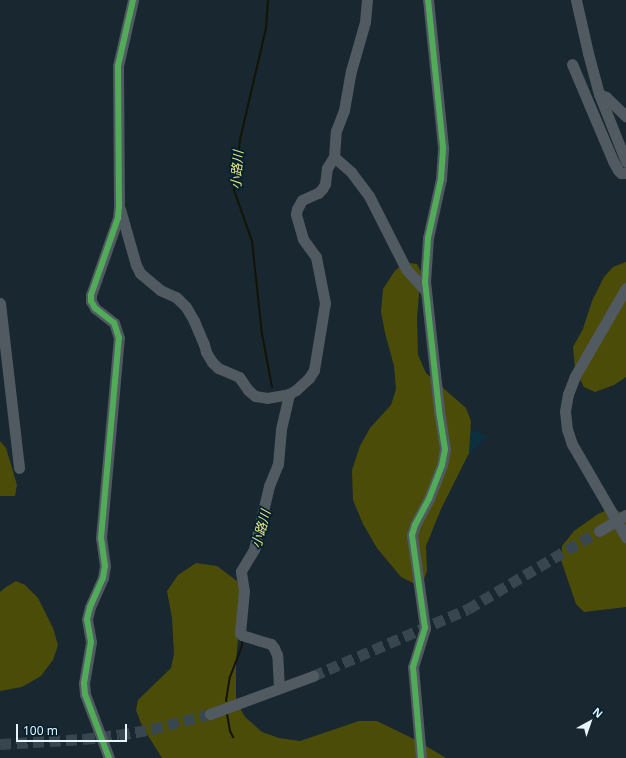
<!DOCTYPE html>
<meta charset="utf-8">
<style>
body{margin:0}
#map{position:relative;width:626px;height:758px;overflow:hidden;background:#182730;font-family:"Noto Sans","Noto Sans JP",sans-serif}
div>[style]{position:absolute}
.built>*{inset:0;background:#0d3041}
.forest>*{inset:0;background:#4c4c09}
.stream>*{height:2px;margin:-1px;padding:0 1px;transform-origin:1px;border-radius:1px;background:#131405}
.minor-tunnel>*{height:11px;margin-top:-5.5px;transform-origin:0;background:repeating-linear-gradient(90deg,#37464f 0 11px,transparent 0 16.5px)}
.minor>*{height:11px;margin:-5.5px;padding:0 5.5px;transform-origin:5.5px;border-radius:5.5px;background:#505a60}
.cycleway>*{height:6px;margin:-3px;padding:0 3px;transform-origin:3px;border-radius:3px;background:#51ab58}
span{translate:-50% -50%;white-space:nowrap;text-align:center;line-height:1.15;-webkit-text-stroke:3.5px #04202f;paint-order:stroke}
.water-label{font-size:13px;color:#e9e785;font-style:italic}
.north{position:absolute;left:570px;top:702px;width:40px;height:40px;-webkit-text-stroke:3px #04202f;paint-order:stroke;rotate:40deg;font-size:11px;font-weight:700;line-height:16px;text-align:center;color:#e8f5fe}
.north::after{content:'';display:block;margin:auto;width:14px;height:18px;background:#e8f5fe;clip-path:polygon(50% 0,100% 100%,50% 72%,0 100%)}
.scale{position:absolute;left:16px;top:724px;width:111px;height:18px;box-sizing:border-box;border:2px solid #e8f5fe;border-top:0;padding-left:5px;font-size:12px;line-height:14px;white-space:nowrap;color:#e8f5fe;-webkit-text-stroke:3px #04202f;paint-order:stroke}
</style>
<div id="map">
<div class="built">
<i style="clip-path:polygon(464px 426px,487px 436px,463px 460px)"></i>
</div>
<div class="forest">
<i style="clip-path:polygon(626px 262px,626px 377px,614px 385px,595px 392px,584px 387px,575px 370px,573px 347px,583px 329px,592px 301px,604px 277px,613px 267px)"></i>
<i style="clip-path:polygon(409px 263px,417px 264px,421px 272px,417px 317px,418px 355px,426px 373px,466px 408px,471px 421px,469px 453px,441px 509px,426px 546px,427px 571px,423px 582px,415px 584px,401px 577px,377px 548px,363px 524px,353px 500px,352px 470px,360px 446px,370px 428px,391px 405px,396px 389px,394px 366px,385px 333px,381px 312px,383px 289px,394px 272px,402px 264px)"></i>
<i style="clip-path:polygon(0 441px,6px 448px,17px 485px,15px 496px,0 496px)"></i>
<i style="clip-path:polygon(612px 508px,626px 515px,626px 607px,584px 612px,576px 604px,561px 560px,562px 546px,574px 531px,598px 514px)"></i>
<i style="clip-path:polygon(196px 563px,217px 566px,237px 581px,242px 596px,236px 661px,236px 701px,245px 717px,262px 732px,279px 738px,300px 741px,359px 721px,377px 721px,416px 740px,446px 758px,162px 758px,142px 726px,136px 710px,138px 700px,171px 668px,174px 654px,172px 618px,167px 591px,178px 575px)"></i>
<i style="clip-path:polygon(16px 581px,25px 585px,38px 598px,53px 628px,58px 645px,53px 660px,41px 676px,22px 687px,0 691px,0 592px,6px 587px)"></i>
</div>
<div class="stream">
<i style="left:268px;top:0;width:28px;rotate:94deg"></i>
<i style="left:266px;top:28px;width:115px;rotate:103.1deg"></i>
<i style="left:240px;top:140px;width:50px;rotate:96.8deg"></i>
<i style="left:234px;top:190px;width:54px;rotate:70.6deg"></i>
<i style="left:252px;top:241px;width:94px;rotate:83.9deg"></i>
<i style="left:262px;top:334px;width:54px;rotate:79.3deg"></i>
<i style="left:226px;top:701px;width:24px;rotate:-81deg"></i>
<i style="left:230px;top:677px;width:33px;rotate:-69deg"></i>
<i style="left:242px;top:646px;width:7px;rotate:-90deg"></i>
<i style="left:227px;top:714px;width:17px;rotate:80deg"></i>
<i style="left:230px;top:731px;width:7px;rotate:63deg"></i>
</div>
<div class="minor-tunnel">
<i style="left:313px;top:676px;width:169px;rotate:-23.4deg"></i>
<i style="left:468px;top:609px;width:152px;rotate:-30.8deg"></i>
<i style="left:0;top:744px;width:84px;rotate:-3.4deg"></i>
<i style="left:84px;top:739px;width:35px;rotate:-7deg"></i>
<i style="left:119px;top:735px;width:34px;rotate:-10deg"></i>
<i style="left:152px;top:729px;width:60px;rotate:-14.5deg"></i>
</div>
<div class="minor">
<i style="left:576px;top:0;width:54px;rotate:77.2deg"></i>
<i style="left:588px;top:53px;width:42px;rotate:75deg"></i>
<i style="left:599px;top:94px;width:73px;rotate:68.3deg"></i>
<i style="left:572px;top:64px;width:105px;rotate:67.1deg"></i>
<i style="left:613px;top:161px;width:10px;rotate:61deg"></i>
<i style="left:618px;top:170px;width:4px;rotate:45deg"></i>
<i style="left:621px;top:173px;width:5px"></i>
<i style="left:599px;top:94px;width:8px;rotate:23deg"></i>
<i style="left:606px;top:97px;width:28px;rotate:44deg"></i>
<i style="left:334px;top:157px;width:23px;rotate:41deg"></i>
<i style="left:351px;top:172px;width:30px;rotate:53deg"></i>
<i style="left:369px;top:196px;width:82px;rotate:63.1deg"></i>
<i style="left:406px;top:269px;width:30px;rotate:48deg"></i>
<i style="left:120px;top:209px;width:58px;rotate:74.1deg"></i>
<i style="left:136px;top:265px;width:9px;rotate:63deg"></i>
<i style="left:140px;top:273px;width:26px;rotate:40deg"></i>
<i style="left:160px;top:290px;width:17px;rotate:24deg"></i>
<i style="left:176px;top:297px;width:14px;rotate:45deg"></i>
<i style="left:186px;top:307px;width:16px;rotate:60deg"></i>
<i style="left:194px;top:321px;width:25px;rotate:67deg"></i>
<i style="left:204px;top:344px;width:8px;rotate:76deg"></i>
<i style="left:206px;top:352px;width:12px;rotate:59deg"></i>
<i style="left:212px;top:362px;width:8px;rotate:45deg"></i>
<i style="left:218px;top:368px;width:23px;rotate:23deg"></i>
<i style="left:239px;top:377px;width:16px;rotate:55deg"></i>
<i style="left:248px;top:390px;width:9px;rotate:41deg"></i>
<i style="left:255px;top:396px;width:12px;rotate:9deg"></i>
<i style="left:267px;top:398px;width:22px;rotate:-10deg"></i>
<i style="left:289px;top:394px;width:8px;rotate:-30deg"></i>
<i style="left:296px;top:390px;width:18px;rotate:-43deg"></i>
<i style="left:309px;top:378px;width:9px;rotate:-58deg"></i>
<i style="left:314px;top:370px;width:68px;rotate:-80.7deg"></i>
<i style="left:325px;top:303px;width:47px;rotate:-101.1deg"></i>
<i style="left:316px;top:257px;width:22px;rotate:-126deg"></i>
<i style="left:303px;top:239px;width:26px;rotate:-106deg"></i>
<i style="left:296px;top:214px;width:5px;rotate:-79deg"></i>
<i style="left:297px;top:209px;width:10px;rotate:-61deg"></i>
<i style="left:302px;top:200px;width:17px;rotate:-24deg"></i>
<i style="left:318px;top:193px;width:6px;rotate:-45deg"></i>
<i style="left:322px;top:189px;width:6px;rotate:-59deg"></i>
<i style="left:325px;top:184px;width:16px;rotate:-83deg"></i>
<i style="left:327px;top:168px;width:13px;rotate:-58deg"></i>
<i style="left:334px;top:157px;width:26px;rotate:-86deg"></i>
<i style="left:336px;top:131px;width:22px;rotate:-69deg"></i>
<i style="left:344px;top:110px;width:40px;rotate:-80deg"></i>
<i style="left:351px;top:71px;width:51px;rotate:-74.1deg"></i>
<i style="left:365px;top:22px;width:22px;rotate:-85deg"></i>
<i style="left:626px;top:288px;width:102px;rotate:120.1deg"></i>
<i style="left:575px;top:376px;width:19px;rotate:111deg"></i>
<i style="left:568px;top:394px;width:17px;rotate:100deg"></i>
<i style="left:565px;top:411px;width:18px;rotate:84deg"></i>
<i style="left:567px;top:429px;width:16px;rotate:72deg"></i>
<i style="left:572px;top:444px;width:108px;rotate:59.9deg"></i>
<i style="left:0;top:303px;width:166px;rotate:83.4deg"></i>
<i style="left:599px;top:531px;width:31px;rotate:-31deg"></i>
<i style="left:279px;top:688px;width:33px;rotate:-93deg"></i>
<i style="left:277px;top:655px;width:8px;rotate:-113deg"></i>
<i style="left:274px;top:648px;width:5px;rotate:-127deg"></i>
<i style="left:271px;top:644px;width:30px;rotate:-163deg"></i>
<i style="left:242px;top:635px;width:3px;rotate:-135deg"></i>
<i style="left:240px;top:633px;width:42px;rotate:-84.6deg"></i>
<i style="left:244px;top:591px;width:20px;rotate:-99deg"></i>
<i style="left:241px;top:571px;width:26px;rotate:-59deg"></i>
<i style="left:254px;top:549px;width:65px;rotate:-76.6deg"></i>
<i style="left:269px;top:486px;width:24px;rotate:-68deg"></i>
<i style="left:278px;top:464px;width:35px;rotate:-85deg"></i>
<i style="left:281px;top:429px;width:36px;rotate:-77deg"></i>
<i style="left:210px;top:714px;width:110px;rotate:-20.3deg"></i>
<i style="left:109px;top:758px;width:68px;rotate:-110.6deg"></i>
<i style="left:85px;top:694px;width:11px;rotate:-95deg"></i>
<i style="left:84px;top:683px;width:42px;rotate:-80.3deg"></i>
<i style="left:91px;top:642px;width:23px;rotate:-100deg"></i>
<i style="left:87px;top:619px;width:12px;rotate:-76deg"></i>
<i style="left:90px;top:607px;width:32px;rotate:-66deg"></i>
<i style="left:103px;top:578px;width:12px;rotate:-81deg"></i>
<i style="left:105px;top:566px;width:28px;rotate:-98deg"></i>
<i style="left:101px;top:538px;width:201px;rotate:-84.9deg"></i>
<i style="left:119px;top:338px;width:16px;rotate:-108deg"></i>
<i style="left:114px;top:323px;width:24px;rotate:-142deg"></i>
<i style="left:95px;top:308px;width:8px;rotate:-120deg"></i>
<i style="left:91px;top:301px;width:6px;rotate:-90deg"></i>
<i style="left:91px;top:295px;width:82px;rotate:-70.7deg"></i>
<i style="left:118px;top:218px;width:11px;rotate:-85deg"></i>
<i style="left:119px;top:207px;width:141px;rotate:-90.4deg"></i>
<i style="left:118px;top:66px;width:68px;rotate:-77.2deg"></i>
<i style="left:421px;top:758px;width:91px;rotate:-95deg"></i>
<i style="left:413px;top:667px;width:41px;rotate:-72.9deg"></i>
<i style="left:425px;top:628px;width:94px;rotate:-98deg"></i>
<i style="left:412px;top:535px;width:10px;rotate:-73deg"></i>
<i style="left:415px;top:525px;width:30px;rotate:-62deg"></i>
<i style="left:429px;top:499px;width:36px;rotate:-69deg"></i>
<i style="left:442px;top:465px;width:16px;rotate:-79deg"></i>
<i style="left:445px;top:449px;width:39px;rotate:-99deg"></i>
<i style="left:439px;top:410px;width:129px;rotate:-96.2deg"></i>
<i style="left:425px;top:282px;width:44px;rotate:-86.1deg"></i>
<i style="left:428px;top:238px;width:60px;rotate:-77.6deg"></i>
<i style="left:441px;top:179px;width:32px;rotate:-86deg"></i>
<i style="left:443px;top:147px;width:148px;rotate:-95.8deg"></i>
</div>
<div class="cycleway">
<i style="left:109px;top:758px;width:68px;rotate:-110.6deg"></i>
<i style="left:85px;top:694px;width:11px;rotate:-95deg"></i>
<i style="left:84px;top:683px;width:42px;rotate:-80.3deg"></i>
<i style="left:91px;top:642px;width:23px;rotate:-100deg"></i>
<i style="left:87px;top:619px;width:12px;rotate:-76deg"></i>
<i style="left:90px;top:607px;width:32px;rotate:-66deg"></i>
<i style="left:103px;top:578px;width:12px;rotate:-81deg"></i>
<i style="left:105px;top:566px;width:28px;rotate:-98deg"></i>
<i style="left:101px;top:538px;width:201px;rotate:-84.9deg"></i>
<i style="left:119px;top:338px;width:16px;rotate:-108deg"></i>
<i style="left:114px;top:323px;width:24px;rotate:-142deg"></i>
<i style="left:95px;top:308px;width:8px;rotate:-120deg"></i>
<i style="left:91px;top:301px;width:6px;rotate:-90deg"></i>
<i style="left:91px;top:295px;width:82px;rotate:-70.7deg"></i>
<i style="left:118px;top:218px;width:11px;rotate:-85deg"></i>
<i style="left:119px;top:207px;width:141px;rotate:-90.4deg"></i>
<i style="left:118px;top:66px;width:68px;rotate:-77.2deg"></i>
<i style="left:421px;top:758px;width:91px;rotate:-95deg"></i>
<i style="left:413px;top:667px;width:41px;rotate:-72.9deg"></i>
<i style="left:425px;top:628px;width:94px;rotate:-98deg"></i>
<i style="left:412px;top:535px;width:10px;rotate:-73deg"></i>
<i style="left:415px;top:525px;width:30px;rotate:-62deg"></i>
<i style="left:429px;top:499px;width:36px;rotate:-69deg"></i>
<i style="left:442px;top:465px;width:16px;rotate:-79deg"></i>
<i style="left:445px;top:449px;width:39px;rotate:-99deg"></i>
<i style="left:439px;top:410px;width:129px;rotate:-96.2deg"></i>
<i style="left:425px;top:282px;width:44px;rotate:-86.1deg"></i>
<i style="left:428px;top:238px;width:60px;rotate:-77.6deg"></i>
<i style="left:441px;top:179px;width:32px;rotate:-86deg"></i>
<i style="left:443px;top:147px;width:148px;rotate:-95.8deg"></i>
</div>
<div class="water-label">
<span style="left:237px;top:170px;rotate:-86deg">小路川</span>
<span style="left:261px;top:529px;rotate:-75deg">小路川</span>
</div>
<div class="north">N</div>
<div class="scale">100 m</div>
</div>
